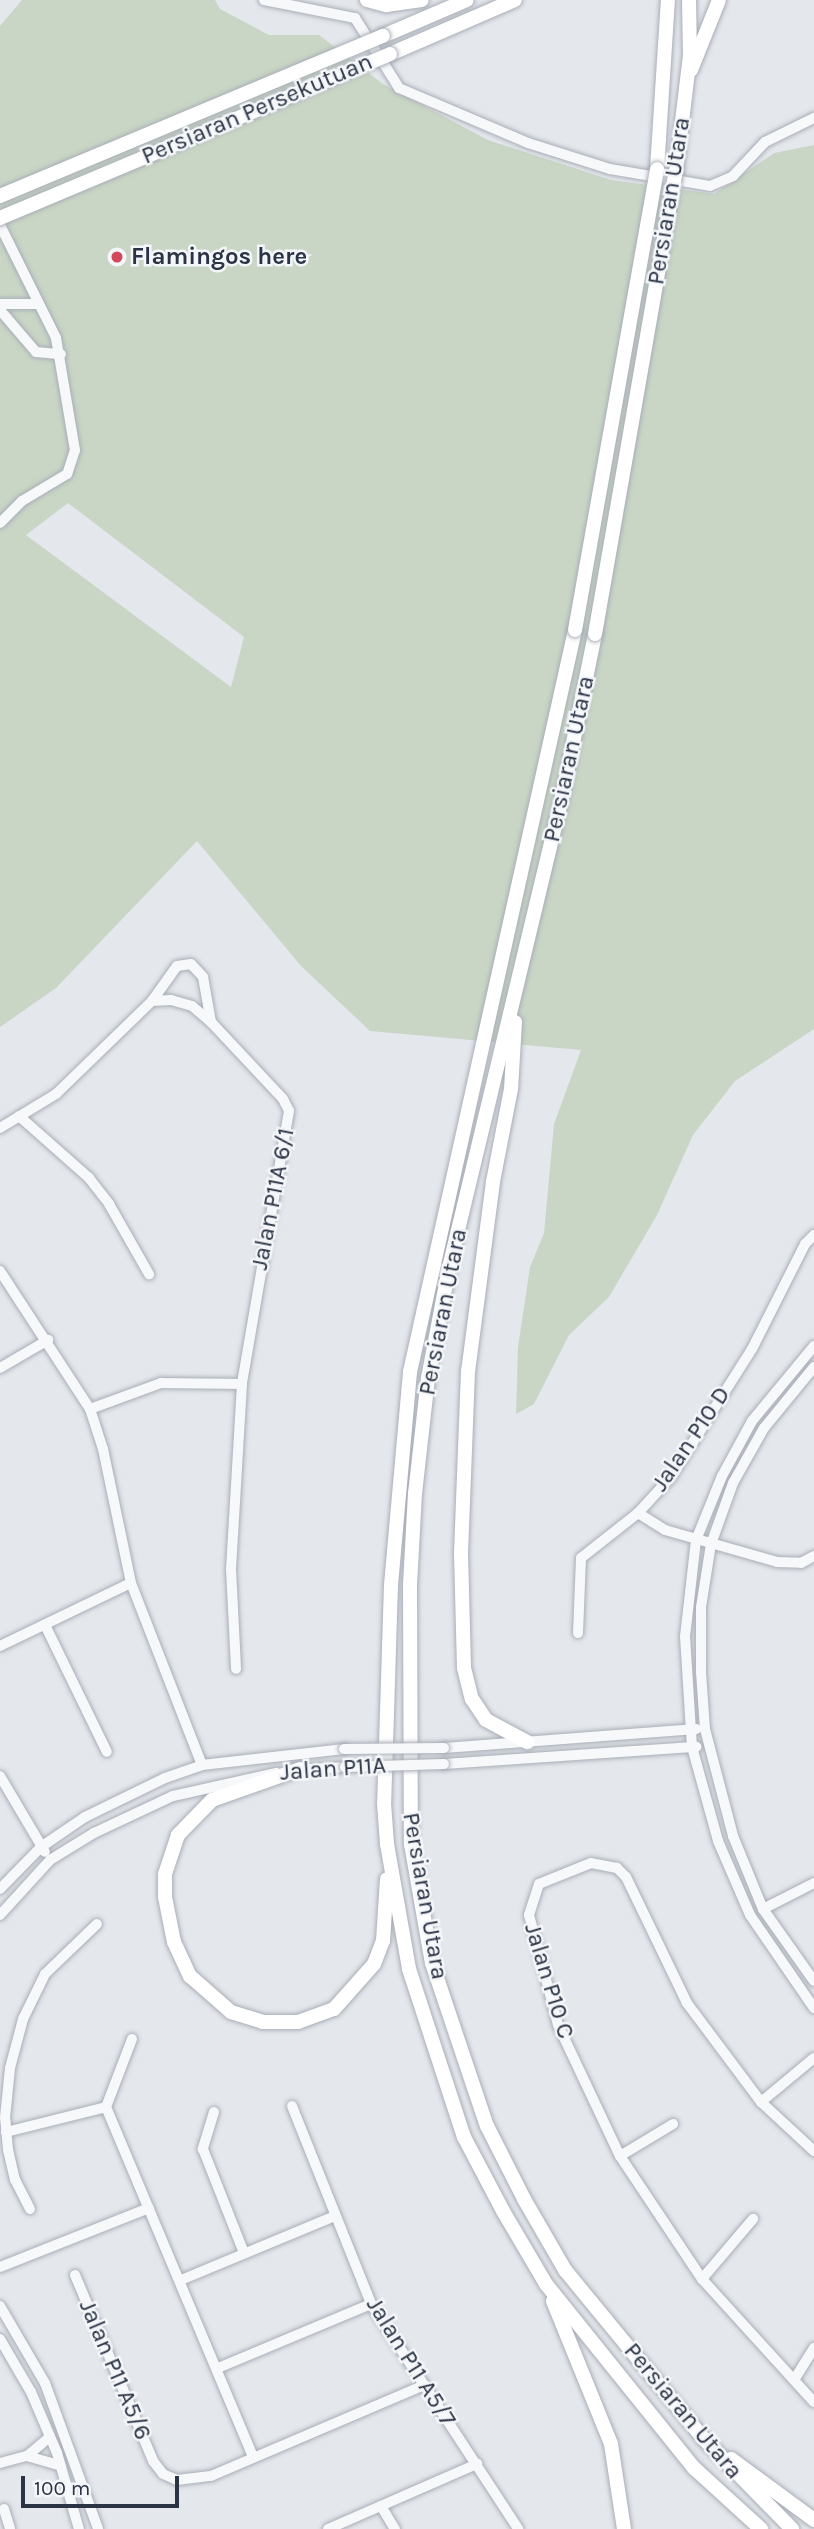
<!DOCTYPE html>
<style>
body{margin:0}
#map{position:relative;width:814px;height:2529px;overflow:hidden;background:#e4e7ec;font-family:Karla,sans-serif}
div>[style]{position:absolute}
.green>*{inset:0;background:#c9d6c5}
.roads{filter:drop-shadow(0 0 2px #a9aeb7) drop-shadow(0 0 2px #a9aeb7)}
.minor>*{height:10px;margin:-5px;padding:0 5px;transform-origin:5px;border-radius:5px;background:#f7f8fa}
.major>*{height:14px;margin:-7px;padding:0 7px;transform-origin:7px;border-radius:7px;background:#fff}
.bridges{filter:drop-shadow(0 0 2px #a9aeb7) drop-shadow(0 0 2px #a9aeb7)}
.minor-bridge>*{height:10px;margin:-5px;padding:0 5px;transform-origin:5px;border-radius:5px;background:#f7f8fa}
.major-bridge>*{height:14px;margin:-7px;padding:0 7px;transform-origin:7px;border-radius:7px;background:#fff}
.dots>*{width:19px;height:19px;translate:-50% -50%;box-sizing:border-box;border:4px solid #f4f6f9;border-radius:50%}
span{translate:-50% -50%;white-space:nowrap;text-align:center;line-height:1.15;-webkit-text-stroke:5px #f4f6f9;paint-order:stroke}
.street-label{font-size:24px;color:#2b3445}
.poi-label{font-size:24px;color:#2b3445;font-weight:700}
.left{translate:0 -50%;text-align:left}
.scale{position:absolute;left:21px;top:2476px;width:158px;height:32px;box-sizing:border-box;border:4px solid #2b3445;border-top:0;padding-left:9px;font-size:21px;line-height:24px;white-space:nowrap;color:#2b3445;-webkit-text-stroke:5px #f4f6f9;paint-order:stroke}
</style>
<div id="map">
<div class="green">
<i style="clip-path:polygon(evenodd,22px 0,215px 0,220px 9px,269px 35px,319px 35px,383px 84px,488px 140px,611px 180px,714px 194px,774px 153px,814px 145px,814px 1029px,735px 1081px,693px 1135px,657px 1215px,609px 1297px,569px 1335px,534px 1404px,516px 1414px,518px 1347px,530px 1267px,544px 1233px,554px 1124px,581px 1050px,370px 1031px,301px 966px,197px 841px,56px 988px,0 1027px,0 26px,22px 0,68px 503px,244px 637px,231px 687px,26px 535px,68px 503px)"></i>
</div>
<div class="roads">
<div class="minor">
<i style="left:264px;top:0;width:93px;rotate:11.2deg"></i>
<i style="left:355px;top:18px;width:83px;rotate:57.8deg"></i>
<i style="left:399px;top:88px;width:140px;rotate:23.1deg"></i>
<i style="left:528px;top:143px;width:86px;rotate:17.6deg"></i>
<i style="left:610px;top:169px;width:101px;rotate:9.6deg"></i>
<i style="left:710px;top:186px;width:25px;rotate:-23deg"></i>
<i style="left:733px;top:176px;width:47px;rotate:-46.7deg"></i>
<i style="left:765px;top:142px;width:55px;rotate:-26.1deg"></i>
<i style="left:0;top:225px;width:126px;rotate:63.6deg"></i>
<i style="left:56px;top:338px;width:114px;rotate:80.4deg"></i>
<i style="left:75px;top:450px;width:25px;rotate:108deg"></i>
<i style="left:67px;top:474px;width:52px;rotate:149deg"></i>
<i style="left:22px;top:501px;width:31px;rotate:135deg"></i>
<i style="left:0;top:304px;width:39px"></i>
<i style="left:0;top:310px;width:55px;rotate:49.4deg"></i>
<i style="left:36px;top:352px;width:25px;rotate:5deg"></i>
<i style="left:152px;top:1001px;width:43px;rotate:-54.5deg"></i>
<i style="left:177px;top:966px;width:14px;rotate:-8deg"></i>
<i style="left:191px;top:964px;width:18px;rotate:47deg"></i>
<i style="left:203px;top:977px;width:46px;rotate:79.9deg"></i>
<i style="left:19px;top:1116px;width:94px;rotate:41.5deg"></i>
<i style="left:89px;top:1178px;width:33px;rotate:52deg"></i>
<i style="left:109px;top:1204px;width:81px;rotate:60.3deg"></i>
<i style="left:0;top:1128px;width:66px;rotate:-31.3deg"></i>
<i style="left:56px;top:1094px;width:134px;rotate:-44.1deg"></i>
<i style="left:152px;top:1001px;width:19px;rotate:-3deg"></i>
<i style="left:171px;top:1000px;width:22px;rotate:16deg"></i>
<i style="left:192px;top:1006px;width:25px;rotate:40deg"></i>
<i style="left:211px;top:1022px;width:105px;rotate:46.9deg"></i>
<i style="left:283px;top:1099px;width:13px;rotate:63deg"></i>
<i style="left:289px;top:1111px;width:277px;rotate:99.8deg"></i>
<i style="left:242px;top:1384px;width:185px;rotate:93.4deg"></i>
<i style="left:231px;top:1569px;width:100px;rotate:87.1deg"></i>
<i style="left:0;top:1271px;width:165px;rotate:56.9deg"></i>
<i style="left:90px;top:1409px;width:42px;rotate:72deg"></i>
<i style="left:103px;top:1449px;width:137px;rotate:78.2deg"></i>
<i style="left:131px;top:1583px;width:195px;rotate:68.7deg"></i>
<i style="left:814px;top:1346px;width:97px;rotate:129.6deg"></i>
<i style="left:752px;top:1421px;width:63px;rotate:118.6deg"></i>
<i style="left:722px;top:1476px;width:69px;rotate:112.1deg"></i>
<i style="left:696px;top:1540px;width:97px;rotate:96.5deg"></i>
<i style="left:685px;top:1636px;width:111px;rotate:86.4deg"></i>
<i style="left:692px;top:1747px;width:98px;rotate:74.5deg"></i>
<i style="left:718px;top:1841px;width:81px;rotate:66.6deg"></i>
<i style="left:750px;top:1915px;width:113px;rotate:55.5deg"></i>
<i style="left:814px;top:1367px;width:79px;rotate:129.3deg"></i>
<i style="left:764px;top:1428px;width:63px;rotate:119.4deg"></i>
<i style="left:733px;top:1483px;width:65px;rotate:109.8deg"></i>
<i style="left:711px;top:1544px;width:64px;rotate:99deg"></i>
<i style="left:701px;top:1607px;width:65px;rotate:90deg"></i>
<i style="left:701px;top:1672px;width:57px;rotate:86deg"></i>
<i style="left:705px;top:1729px;width:111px;rotate:75.3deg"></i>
<i style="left:733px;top:1836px;width:79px;rotate:67.7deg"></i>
<i style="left:763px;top:1909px;width:88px;rotate:54.7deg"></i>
<i style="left:0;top:1368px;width:56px;rotate:-30.3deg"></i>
<i style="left:90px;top:1409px;width:76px;rotate:-20.1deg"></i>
<i style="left:161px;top:1383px;width:81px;rotate:0.7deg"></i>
<i style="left:638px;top:1513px;width:32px;rotate:32deg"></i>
<i style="left:665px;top:1530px;width:116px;rotate:15.9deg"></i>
<i style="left:777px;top:1562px;width:24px;rotate:2deg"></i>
<i style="left:801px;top:1563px;width:15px;rotate:-28deg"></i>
<i style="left:45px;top:1625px;width:141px;rotate:64deg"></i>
<i style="left:578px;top:1633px;width:75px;rotate:-87.7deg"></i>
<i style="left:581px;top:1558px;width:73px;rotate:-38.3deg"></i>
<i style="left:638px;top:1513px;width:49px;rotate:-47.5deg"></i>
<i style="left:671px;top:1477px;width:151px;rotate:-57.7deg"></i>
<i style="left:752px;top:1349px;width:118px;rotate:-63.2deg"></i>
<i style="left:805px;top:1244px;width:13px;rotate:-45deg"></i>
<i style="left:0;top:1646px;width:145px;rotate:-25.7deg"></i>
<i style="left:444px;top:1748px;width:253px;rotate:-4.3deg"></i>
<i style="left:444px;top:1764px;width:253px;rotate:-3.9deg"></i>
<i style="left:295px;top:1770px;width:50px;rotate:-3.4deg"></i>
<i style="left:0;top:1776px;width:88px;rotate:59.4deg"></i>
<i style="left:0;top:1889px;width:59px;rotate:-45.7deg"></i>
<i style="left:41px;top:1847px;width:53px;rotate:-34.3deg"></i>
<i style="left:85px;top:1817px;width:89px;rotate:-26deg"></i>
<i style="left:165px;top:1778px;width:39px;rotate:-19deg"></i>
<i style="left:202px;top:1765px;width:143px;rotate:-6.4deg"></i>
<i style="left:763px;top:1909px;width:57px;rotate:-27deg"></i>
<i style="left:0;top:1915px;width:74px;rotate:-47.7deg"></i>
<i style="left:50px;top:1860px;width:52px;rotate:-31.5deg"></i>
<i style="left:94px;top:1833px;width:87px;rotate:-25.1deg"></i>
<i style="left:173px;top:1796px;width:106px;rotate:-12.6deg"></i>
<i style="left:132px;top:2039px;width:73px;rotate:110.9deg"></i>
<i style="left:106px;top:2107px;width:380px;rotate:67.2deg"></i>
<i style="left:761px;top:2102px;width:69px;rotate:-39.7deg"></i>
<i style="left:292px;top:2106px;width:213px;rotate:68.2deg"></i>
<i style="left:371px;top:2304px;width:269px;rotate:56.8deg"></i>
<i style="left:214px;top:2112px;width:39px;rotate:107deg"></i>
<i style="left:203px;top:2149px;width:112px;rotate:68.5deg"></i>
<i style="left:6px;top:2132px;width:103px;rotate:-14deg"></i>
<i style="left:814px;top:2151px;width:72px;rotate:-137.2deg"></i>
<i style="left:761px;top:2102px;width:124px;rotate:-126.8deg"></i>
<i style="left:687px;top:2003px;width:140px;rotate:-115.8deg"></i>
<i style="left:626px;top:1877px;width:13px;rotate:-135deg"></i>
<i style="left:617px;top:1868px;width:26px;rotate:-169deg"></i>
<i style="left:591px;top:1863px;width:56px;rotate:158deg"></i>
<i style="left:539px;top:1884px;width:33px;rotate:108deg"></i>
<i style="left:529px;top:1915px;width:114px;rotate:75.2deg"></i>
<i style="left:558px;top:2025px;width:145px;rotate:64.7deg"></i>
<i style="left:620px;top:2156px;width:148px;rotate:56.3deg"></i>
<i style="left:702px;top:2279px;width:166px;rotate:47.7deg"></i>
<i style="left:620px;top:2156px;width:62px;rotate:-31.1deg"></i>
<i style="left:30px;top:2209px;width:33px;rotate:-117deg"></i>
<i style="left:15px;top:2180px;width:31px;rotate:-103deg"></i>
<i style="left:8px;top:2150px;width:32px;rotate:-95deg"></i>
<i style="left:5px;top:2118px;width:50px;rotate:-84.3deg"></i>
<i style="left:10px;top:2068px;width:51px;rotate:-75.1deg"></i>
<i style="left:23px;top:2019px;width:50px;rotate:-63.9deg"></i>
<i style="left:45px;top:1974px;width:72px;rotate:-43.9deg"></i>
<i style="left:0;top:2267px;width:160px;rotate:-21.6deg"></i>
<i style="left:75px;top:2275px;width:202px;rotate:67.2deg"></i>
<i style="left:153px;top:2461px;width:16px;rotate:52deg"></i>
<i style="left:163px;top:2474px;width:15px;rotate:23deg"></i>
<i style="left:177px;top:2480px;width:34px;rotate:-7deg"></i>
<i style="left:211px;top:2476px;width:232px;rotate:-23.1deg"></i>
<i style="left:702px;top:2279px;width:79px;rotate:-49.6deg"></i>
<i style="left:181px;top:2280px;width:167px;rotate:-22.6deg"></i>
<i style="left:0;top:2306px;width:89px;rotate:59.7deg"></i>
<i style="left:45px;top:2383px;width:155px;rotate:70deg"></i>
<i style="left:0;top:2339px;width:61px;rotate:59.7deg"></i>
<i style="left:31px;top:2392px;width:66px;rotate:66.9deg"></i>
<i style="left:57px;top:2453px;width:79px;rotate:73.9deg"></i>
<i style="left:218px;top:2368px;width:166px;rotate:-22.7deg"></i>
<i style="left:794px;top:2380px;width:38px;rotate:-58deg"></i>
<i style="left:27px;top:2456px;width:35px;rotate:16deg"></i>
<i style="left:0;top:2463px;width:28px;rotate:-15deg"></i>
<i style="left:27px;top:2456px;width:30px;rotate:-40deg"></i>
<i style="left:381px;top:2506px;width:27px;rotate:59deg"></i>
<i style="left:4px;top:2509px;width:21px;rotate:73deg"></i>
<i style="left:328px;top:2529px;width:163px;rotate:-23.6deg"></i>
</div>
<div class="major">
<i style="left:367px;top:0;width:20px;rotate:15deg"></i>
<i style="left:386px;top:5px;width:36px;rotate:-8deg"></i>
<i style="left:383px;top:36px;width:91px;rotate:-23.2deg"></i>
<i style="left:390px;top:54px;width:136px;rotate:-23.4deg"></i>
<i style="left:691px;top:70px;width:75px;rotate:-68.2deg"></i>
<i style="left:657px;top:169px;width:169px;rotate:-86.3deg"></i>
<i style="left:676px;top:171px;width:116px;rotate:-83.1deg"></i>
<i style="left:690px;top:56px;width:56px;rotate:-91deg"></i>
<i style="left:575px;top:630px;width:760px;rotate:102.54deg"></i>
<i style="left:410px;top:1372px;width:214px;rotate:95.1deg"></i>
<i style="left:391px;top:1585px;width:218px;rotate:91.8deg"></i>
<i style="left:384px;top:1803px;width:41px;rotate:85.8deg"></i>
<i style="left:387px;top:1844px;width:127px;rotate:80deg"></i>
<i style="left:409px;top:1969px;width:177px;rotate:71.9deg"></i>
<i style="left:464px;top:2137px;width:84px;rotate:62.2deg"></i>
<i style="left:503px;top:2211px;width:85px;rotate:59.5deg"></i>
<i style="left:546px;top:2284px;width:236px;rotate:51.2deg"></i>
<i style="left:694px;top:2468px;width:91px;rotate:42.3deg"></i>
<i style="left:595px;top:634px;width:166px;rotate:101.4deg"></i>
<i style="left:562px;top:797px;width:484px;rotate:103.5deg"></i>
<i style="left:449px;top:1268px;width:112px;rotate:100.8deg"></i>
<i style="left:428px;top:1378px;width:116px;rotate:96.4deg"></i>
<i style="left:415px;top:1493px;width:92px;rotate:93.1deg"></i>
<i style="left:410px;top:1585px;width:259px;rotate:89.8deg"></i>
<i style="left:411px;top:1844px;width:121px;rotate:80deg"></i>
<i style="left:432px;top:1963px;width:172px;rotate:71.4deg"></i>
<i style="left:487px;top:2126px;width:82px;rotate:63.1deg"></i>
<i style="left:524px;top:2199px;width:82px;rotate:60deg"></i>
<i style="left:565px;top:2270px;width:219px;rotate:50.6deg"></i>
<i style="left:704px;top:2439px;width:126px;rotate:45.6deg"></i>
<i style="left:515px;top:1022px;width:67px;rotate:93.4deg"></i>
<i style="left:511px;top:1089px;width:95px;rotate:101deg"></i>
<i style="left:493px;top:1182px;width:191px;rotate:97.5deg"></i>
<i style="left:468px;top:1371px;width:182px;rotate:92.2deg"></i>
<i style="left:461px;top:1553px;width:115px;rotate:88.5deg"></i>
<i style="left:464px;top:1668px;width:32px;rotate:76deg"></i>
<i style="left:472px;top:1699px;width:25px;rotate:56deg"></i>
<i style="left:486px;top:1720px;width:47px;rotate:28.2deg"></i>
<i style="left:300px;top:1769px;width:93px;rotate:160.6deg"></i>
<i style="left:212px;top:1800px;width:49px;rotate:134.2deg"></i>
<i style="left:178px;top:1835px;width:41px;rotate:108.4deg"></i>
<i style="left:165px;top:1874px;width:23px;rotate:90deg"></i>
<i style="left:165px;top:1897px;width:46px;rotate:78.7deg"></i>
<i style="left:174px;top:1942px;width:38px;rotate:65deg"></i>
<i style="left:190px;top:1976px;width:55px;rotate:41.3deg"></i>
<i style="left:231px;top:2012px;width:34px;rotate:17deg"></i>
<i style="left:263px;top:2022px;width:35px"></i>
<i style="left:298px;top:2022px;width:38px;rotate:-20deg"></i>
<i style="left:334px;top:2009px;width:60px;rotate:-48.4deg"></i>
<i style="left:374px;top:1964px;width:25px;rotate:-69deg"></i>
<i style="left:383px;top:1941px;width:62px;rotate:-86.3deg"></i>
<i style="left:553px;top:2301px;width:154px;rotate:67.9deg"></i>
<i style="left:611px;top:2444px;width:86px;rotate:81.3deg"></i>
<i style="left:731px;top:2459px;width:103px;rotate:36.3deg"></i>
</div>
</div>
<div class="bridges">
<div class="minor-bridge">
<i style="left:344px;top:1749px;width:100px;rotate:-0.6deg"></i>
<i style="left:345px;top:1767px;width:99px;rotate:-1.7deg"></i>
</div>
<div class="major-bridge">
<i style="left:0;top:196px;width:415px;rotate:-22.7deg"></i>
<i style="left:0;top:218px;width:423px;rotate:-22.8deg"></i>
<i style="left:575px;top:630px;width:468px;rotate:-79.9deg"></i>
<i style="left:595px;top:634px;width:470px;rotate:-80.1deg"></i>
</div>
</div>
<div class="dots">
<i style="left:117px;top:257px;background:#d1495b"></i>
</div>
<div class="street-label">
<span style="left:257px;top:109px;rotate:-23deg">Persiaran Persekutuan</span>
<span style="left:669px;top:201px;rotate:-81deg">Persiaran Utara</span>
<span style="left:569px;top:759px;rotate:-78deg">Persiaran Utara</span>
<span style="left:273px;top:1199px;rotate:-79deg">Jalan P11A 6/1</span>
<span style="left:443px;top:1312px;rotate:-79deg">Persiaran Utara</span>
<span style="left:691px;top:1439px;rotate:-56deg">Jalan P10 D</span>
<span style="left:333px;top:1769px;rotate:-4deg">Jalan P11A</span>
<span style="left:425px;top:1896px;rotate:80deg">Persiaran Utara</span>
<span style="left:549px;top:1981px;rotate:73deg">Jalan P10 C</span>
<span style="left:411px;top:2362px;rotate:58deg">Jalan P11 A5/7</span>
<span style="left:115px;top:2370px;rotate:67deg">Jalan P11 A5/6</span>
<span style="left:683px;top:2411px;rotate:50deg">Persiaran Utara</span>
</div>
<div class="poi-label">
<span class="left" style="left:131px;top:257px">Flamingos here</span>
</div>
<div class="scale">100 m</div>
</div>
